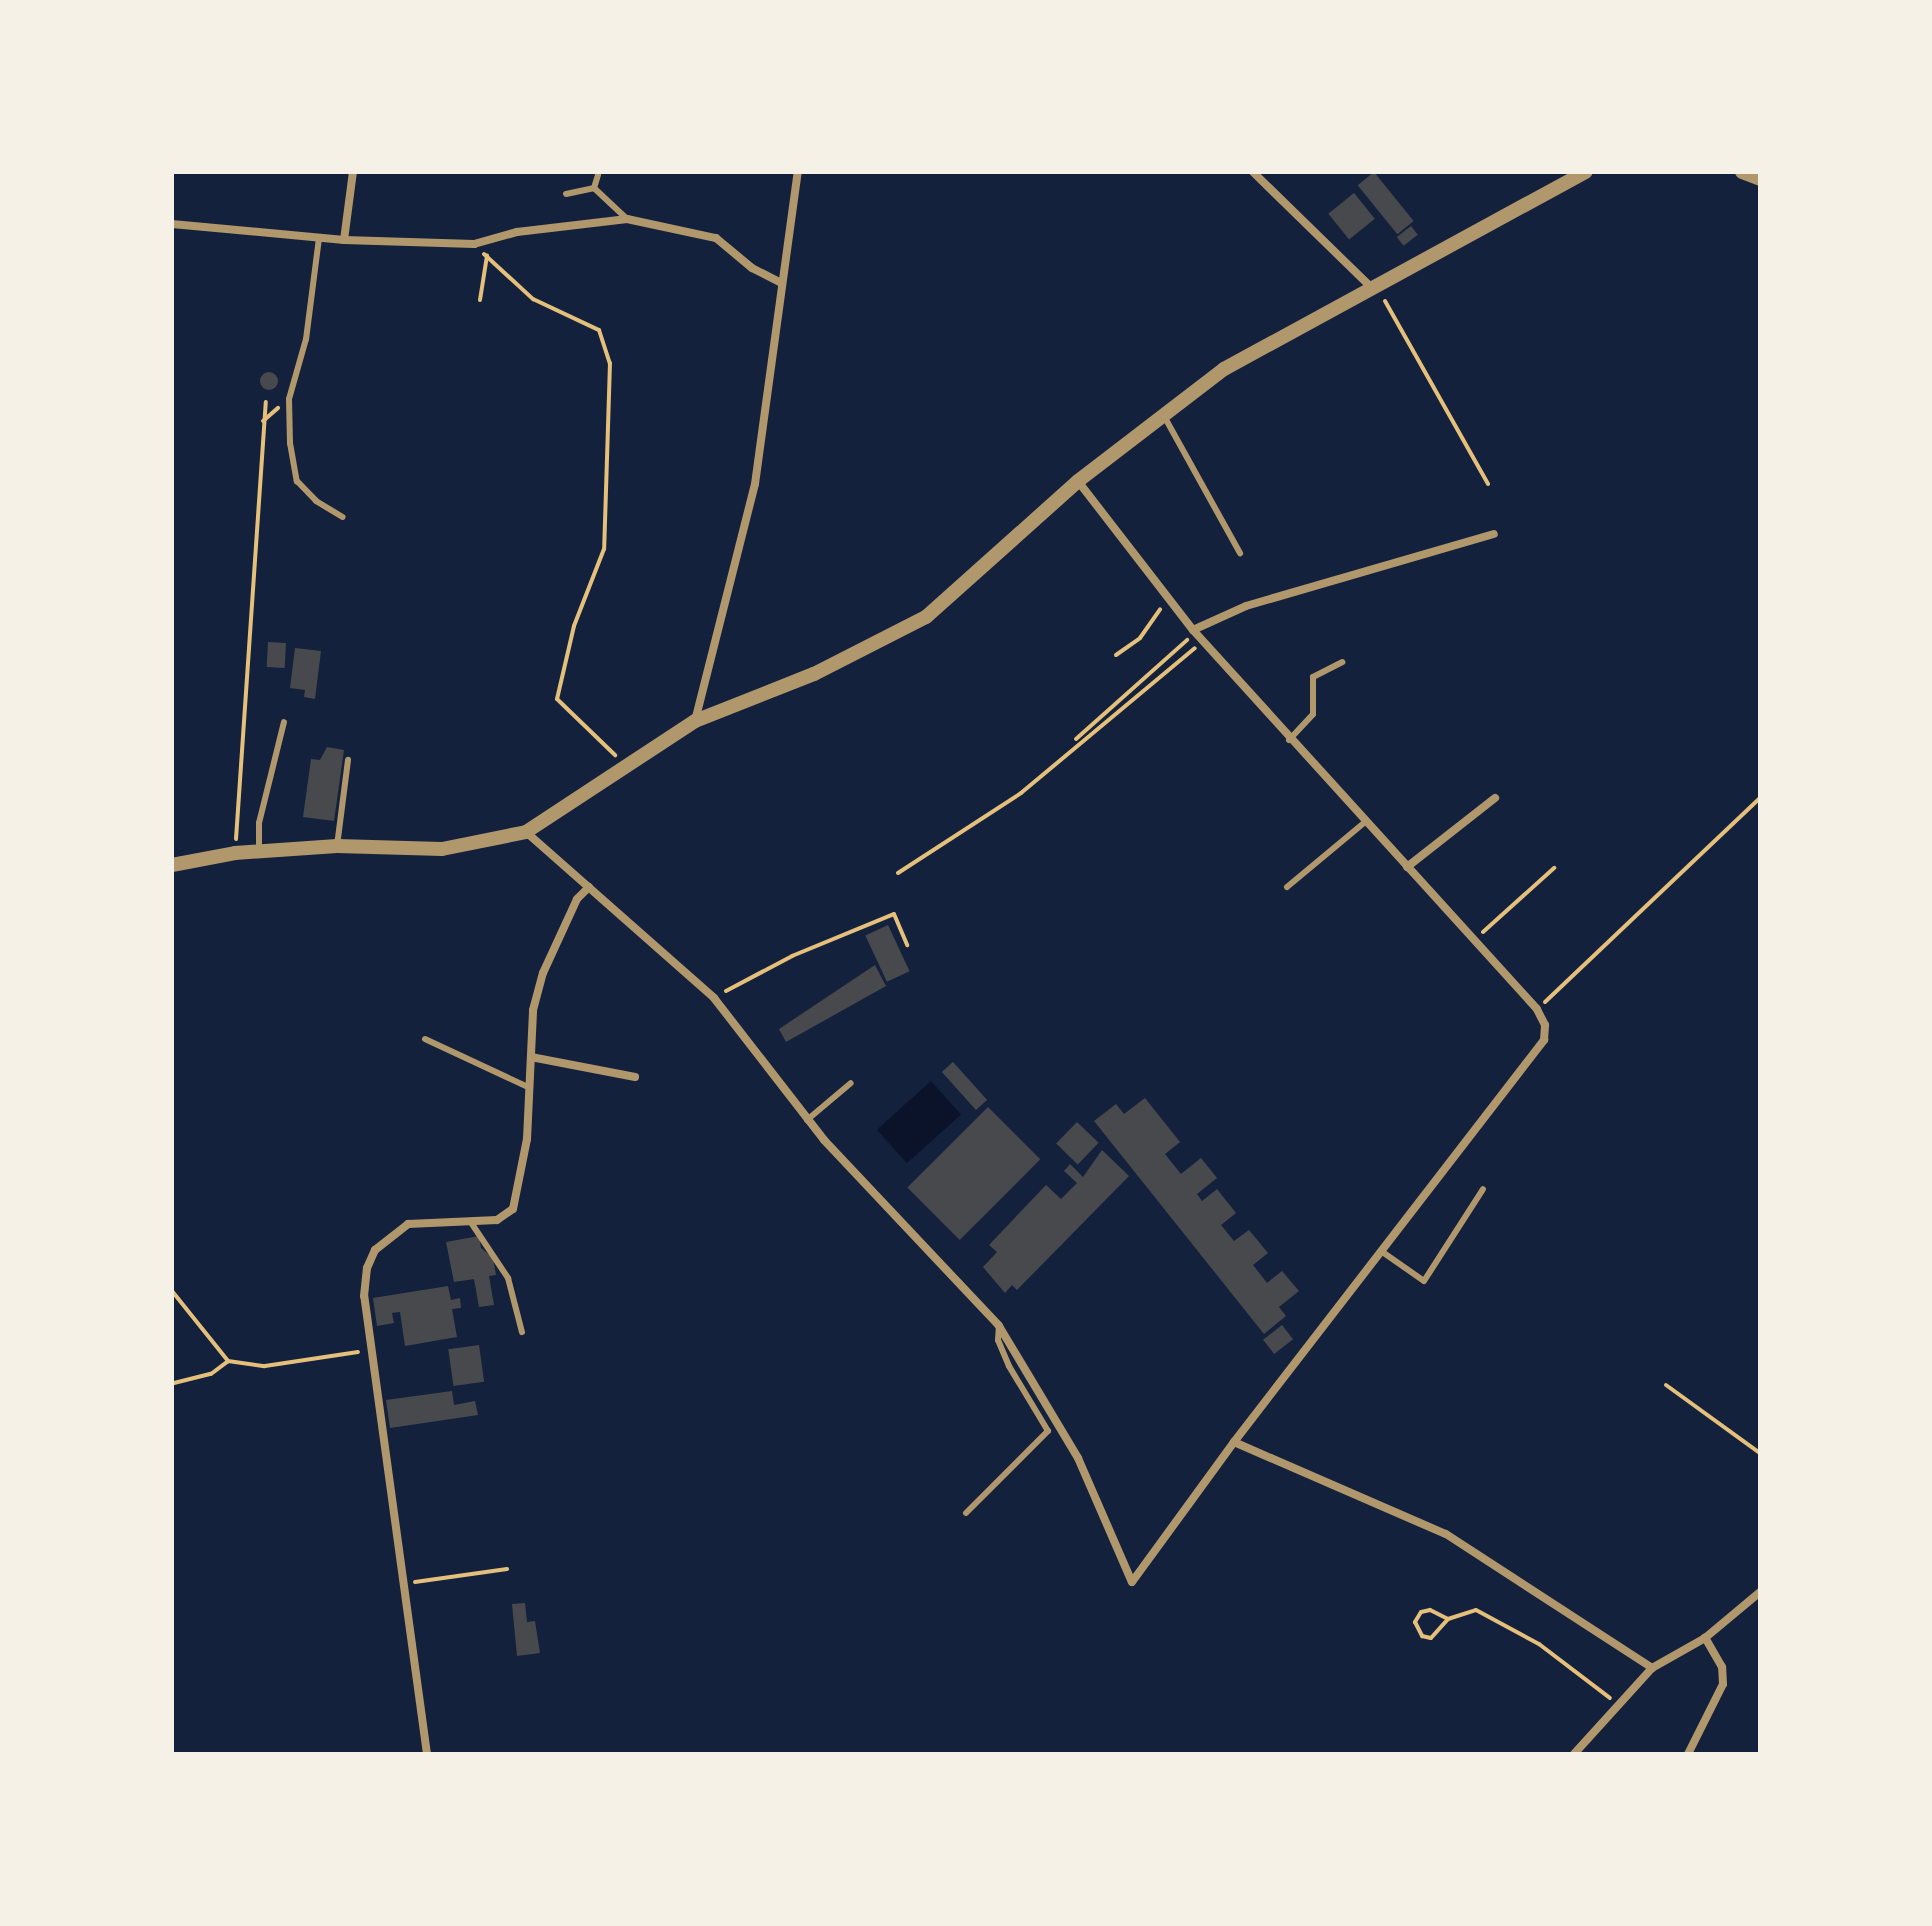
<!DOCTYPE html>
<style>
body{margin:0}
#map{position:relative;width:1932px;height:1926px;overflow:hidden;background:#14213d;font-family:Raleway,sans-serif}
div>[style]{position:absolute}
.water>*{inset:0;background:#0b132b;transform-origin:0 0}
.building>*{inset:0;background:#48494c;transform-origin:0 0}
.round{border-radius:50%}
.path>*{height:4px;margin:-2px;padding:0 2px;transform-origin:2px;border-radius:2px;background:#e5c07b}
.service>*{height:6px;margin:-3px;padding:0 3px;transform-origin:3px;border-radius:3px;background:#b1986c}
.minor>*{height:8px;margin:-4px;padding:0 4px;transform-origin:4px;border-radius:4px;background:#b1986c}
.tertiary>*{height:14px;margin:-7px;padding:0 7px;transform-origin:7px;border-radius:7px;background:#b1986c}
span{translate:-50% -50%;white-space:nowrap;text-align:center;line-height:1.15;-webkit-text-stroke:8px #f6f1e7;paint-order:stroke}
.frame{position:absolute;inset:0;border:174px solid #f6f1e7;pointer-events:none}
</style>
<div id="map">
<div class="water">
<i style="left:931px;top:1081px;width:45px;height:73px;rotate:48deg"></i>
</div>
<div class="building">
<i style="left:1374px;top:172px;width:63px;height:21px;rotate:51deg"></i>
<i style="left:1354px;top:193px;width:33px;height:33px;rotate:51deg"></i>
<i style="left:1411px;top:226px;width:11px;height:18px;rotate:52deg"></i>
<i class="round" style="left:260px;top:372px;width:18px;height:18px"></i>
<i style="left:268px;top:642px;width:18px;height:25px;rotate:3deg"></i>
<i style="clip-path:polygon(295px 648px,321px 651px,315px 699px,304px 697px,305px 690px,290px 688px)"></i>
<i style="clip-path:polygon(327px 747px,344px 750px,334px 821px,303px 817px,311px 759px,320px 760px)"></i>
<i style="left:888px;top:925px;width:51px;height:25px;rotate:65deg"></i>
<i style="clip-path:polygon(875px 965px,886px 986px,786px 1042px,779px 1029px)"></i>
<i style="left:953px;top:1062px;width:51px;height:15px;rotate:48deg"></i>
<i style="clip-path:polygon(1145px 1098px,1180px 1142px,1165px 1154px,1181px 1174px,1201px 1158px,1217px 1178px,1197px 1194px,1202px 1201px,1217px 1189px,1236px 1213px,1221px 1225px,1234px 1241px,1249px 1230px,1268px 1253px,1253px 1265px,1267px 1283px,1282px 1271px,1299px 1291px,1279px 1307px,1286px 1316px,1264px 1334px,1094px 1121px,1116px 1104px,1124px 1114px)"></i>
<i style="left:988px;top:1107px;width:74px;height:114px;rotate:45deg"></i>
<i style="left:1077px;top:1122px;width:30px;height:30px;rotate:44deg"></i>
<i style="clip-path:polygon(1102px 1150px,1129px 1176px,1017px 1290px,1012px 1285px,1005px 1293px,983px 1267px,997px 1252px,989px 1245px,1046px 1185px,1061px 1199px,1077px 1183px,1064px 1171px,1070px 1164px,1083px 1177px)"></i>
<i style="clip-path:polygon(479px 1236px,481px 1248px,493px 1258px,496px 1275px,489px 1276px,494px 1305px,479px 1307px,474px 1279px,454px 1282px,446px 1242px)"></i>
<i style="clip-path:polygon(448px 1286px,451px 1300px,460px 1298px,461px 1308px,452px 1309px,457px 1337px,405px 1346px,400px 1312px,392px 1313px,394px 1323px,377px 1326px,373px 1298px)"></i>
<i style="left:1282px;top:1325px;width:18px;height:24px;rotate:52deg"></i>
<i style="left:479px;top:1345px;width:37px;height:31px;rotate:82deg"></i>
<i style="clip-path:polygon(452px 1391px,454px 1405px,475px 1401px,478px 1415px,390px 1428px,386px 1400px)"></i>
<i style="clip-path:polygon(525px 1603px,527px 1622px,535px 1621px,540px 1653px,517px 1656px,512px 1604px)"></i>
</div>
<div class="path">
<i style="left:484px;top:254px;width:67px;rotate:42.6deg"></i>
<i style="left:533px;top:299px;width:73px;rotate:25.2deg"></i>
<i style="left:599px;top:330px;width:35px;rotate:72deg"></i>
<i style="left:610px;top:363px;width:186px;rotate:91.8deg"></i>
<i style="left:604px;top:549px;width:83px;rotate:111.3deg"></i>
<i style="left:574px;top:626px;width:75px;rotate:103.1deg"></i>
<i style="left:557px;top:699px;width:81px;rotate:44deg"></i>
<i style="left:480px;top:300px;width:45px;rotate:-81deg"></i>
<i style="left:1385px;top:301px;width:210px;rotate:60.6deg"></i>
<i style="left:263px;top:421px;width:20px;rotate:-41deg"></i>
<i style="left:1116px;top:655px;width:29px;rotate:-35deg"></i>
<i style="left:1140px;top:638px;width:35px;rotate:-55deg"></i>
<i style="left:1076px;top:739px;width:149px;rotate:-41.7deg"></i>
<i style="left:236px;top:839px;width:438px;rotate:-86.1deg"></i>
<i style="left:898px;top:873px;width:147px;rotate:-33deg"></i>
<i style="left:1021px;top:793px;width:226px;rotate:-39.8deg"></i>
<i style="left:1483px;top:932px;width:96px;rotate:-42deg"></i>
<i style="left:726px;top:991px;width:75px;rotate:-27.9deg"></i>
<i style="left:792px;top:956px;width:110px;rotate:-22.4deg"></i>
<i style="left:894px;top:914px;width:34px;rotate:67deg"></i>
<i style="left:1545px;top:1002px;width:296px;rotate:-43.5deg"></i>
<i style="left:172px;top:1291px;width:90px;rotate:51.3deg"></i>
<i style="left:228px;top:1361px;width:37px;rotate:8deg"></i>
<i style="left:265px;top:1366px;width:94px;rotate:-8.6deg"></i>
<i style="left:174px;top:1383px;width:38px;rotate:-14deg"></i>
<i style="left:211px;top:1374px;width:21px;rotate:-37deg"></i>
<i style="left:1666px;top:1385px;width:116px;rotate:35.9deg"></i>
<i style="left:415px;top:1582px;width:93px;rotate:-8deg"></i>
<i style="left:1448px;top:1619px;width:20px;rotate:-153deg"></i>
<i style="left:1430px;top:1610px;width:9px;rotate:167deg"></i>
<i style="left:1421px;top:1612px;width:12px;rotate:121deg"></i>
<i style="left:1415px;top:1622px;width:16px;rotate:63deg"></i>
<i style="left:1422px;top:1636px;width:9px;rotate:13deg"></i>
<i style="left:1431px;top:1638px;width:25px;rotate:-48deg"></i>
<i style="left:1448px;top:1619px;width:29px;rotate:-18deg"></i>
<i style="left:1476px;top:1610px;width:72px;rotate:28.4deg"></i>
<i style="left:1539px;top:1644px;width:89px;rotate:37.3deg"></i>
</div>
<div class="service">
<i style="left:594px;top:188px;width:14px;rotate:-73deg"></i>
<i style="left:566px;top:194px;width:29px;rotate:-12deg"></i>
<i style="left:594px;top:188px;width:45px;rotate:43.2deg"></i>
<i style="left:319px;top:238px;width:102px;rotate:97.3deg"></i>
<i style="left:306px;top:339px;width:62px;rotate:105.8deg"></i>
<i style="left:289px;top:399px;width:44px;rotate:88.7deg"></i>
<i style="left:290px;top:443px;width:39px;rotate:80deg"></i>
<i style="left:297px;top:481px;width:28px;rotate:46deg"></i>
<i style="left:316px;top:501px;width:31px;rotate:31deg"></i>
<i style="left:1164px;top:416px;width:157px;rotate:61deg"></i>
<i style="left:1289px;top:740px;width:35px;rotate:-47deg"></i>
<i style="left:1313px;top:714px;width:37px;rotate:-90deg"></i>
<i style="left:1313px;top:677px;width:33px;rotate:-27deg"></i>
<i style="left:337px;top:846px;width:87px;rotate:-82.7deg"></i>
<i style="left:259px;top:851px;width:28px;rotate:-90deg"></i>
<i style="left:259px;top:823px;width:104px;rotate:-76.1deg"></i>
<i style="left:1287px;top:887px;width:102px;rotate:-39.8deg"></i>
<i style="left:425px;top:1039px;width:116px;rotate:25deg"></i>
<i style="left:807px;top:1120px;width:57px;rotate:-40.1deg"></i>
<i style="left:470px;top:1221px;width:69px;rotate:56.3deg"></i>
<i style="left:508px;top:1278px;width:56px;rotate:75.5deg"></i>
<i style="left:1381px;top:1251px;width:52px;rotate:34.9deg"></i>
<i style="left:1424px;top:1281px;width:109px;rotate:-57.3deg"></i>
<i style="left:966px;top:1513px;width:116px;rotate:-45deg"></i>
<i style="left:1048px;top:1431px;width:76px;rotate:-121deg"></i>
<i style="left:1009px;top:1366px;width:28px;rotate:-113deg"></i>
<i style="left:998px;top:1340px;width:14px;rotate:-86deg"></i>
</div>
<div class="minor">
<i style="left:1253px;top:172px;width:166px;rotate:44.3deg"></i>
<i style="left:172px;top:224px;width:173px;rotate:5.3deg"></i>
<i style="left:344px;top:240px;width:130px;rotate:1.8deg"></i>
<i style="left:474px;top:244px;width:45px;rotate:-15.6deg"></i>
<i style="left:517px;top:232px;width:111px;rotate:-6.7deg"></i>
<i style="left:627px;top:219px;width:91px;rotate:12.1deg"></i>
<i style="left:716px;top:238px;width:47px;rotate:39.8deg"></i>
<i style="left:752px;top:268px;width:33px;rotate:27deg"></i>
<i style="left:344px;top:240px;width:69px;rotate:-82.5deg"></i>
<i style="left:1193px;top:630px;width:58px;rotate:-24.4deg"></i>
<i style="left:1246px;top:606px;width:258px;rotate:-16.2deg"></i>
<i style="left:695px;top:721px;width:244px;rotate:-75.8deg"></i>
<i style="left:755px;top:484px;width:315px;rotate:-82.2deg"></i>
<i style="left:526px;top:832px;width:251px;rotate:41.4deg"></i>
<i style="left:714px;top:998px;width:180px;rotate:52.2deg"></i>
<i style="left:824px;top:1140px;width:255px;rotate:46.7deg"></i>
<i style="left:999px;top:1326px;width:154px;rotate:59.1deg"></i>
<i style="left:1078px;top:1458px;width:135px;rotate:66.5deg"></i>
<i style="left:1132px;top:1582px;width:173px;rotate:-53.9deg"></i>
<i style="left:1234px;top:1442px;width:508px;rotate:-52.36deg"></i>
<i style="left:1544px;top:1040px;width:15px;rotate:-86deg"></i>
<i style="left:1545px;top:1025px;width:18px;rotate:-117deg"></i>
<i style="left:1537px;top:1009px;width:512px;rotate:-132.23deg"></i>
<i style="left:1193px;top:630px;width:188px;rotate:-127.7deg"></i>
<i style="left:1407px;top:867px;width:112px;rotate:-38.1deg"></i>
<i style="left:531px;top:1057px;width:106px;rotate:10.9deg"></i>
<i style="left:1234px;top:1442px;width:231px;rotate:23.5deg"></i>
<i style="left:1446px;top:1534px;width:246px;rotate:33deg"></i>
<i style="left:427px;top:1754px;width:462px;rotate:-97.8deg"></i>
<i style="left:364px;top:1296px;width:28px;rotate:-84deg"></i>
<i style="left:367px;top:1268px;width:20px;rotate:-66deg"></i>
<i style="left:375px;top:1250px;width:42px;rotate:-38.2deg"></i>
<i style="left:408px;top:1224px;width:89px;rotate:-2.6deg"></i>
<i style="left:497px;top:1220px;width:19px;rotate:-35deg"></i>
<i style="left:513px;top:1209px;width:71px;rotate:-78.7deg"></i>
<i style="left:527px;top:1139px;width:129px;rotate:-87.3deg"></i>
<i style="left:533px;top:1010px;width:38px;rotate:-75deg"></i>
<i style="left:543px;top:973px;width:81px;rotate:-65.3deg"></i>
<i style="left:577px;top:899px;width:17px;rotate:-45deg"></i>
<i style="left:1574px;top:1754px;width:116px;rotate:-47.8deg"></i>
<i style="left:1652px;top:1668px;width:61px;rotate:-29.5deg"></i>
<i style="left:1705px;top:1638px;width:72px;rotate:-39.9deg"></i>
<i style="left:1688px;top:1754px;width:78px;rotate:-63.4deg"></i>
<i style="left:1723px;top:1684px;width:17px;rotate:-93deg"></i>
<i style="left:1722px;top:1667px;width:34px;rotate:-120deg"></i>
</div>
<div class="tertiary">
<i style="left:1742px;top:172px;width:19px;rotate:21deg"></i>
<i style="left:172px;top:865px;width:64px;rotate:-10.8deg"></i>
<i style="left:235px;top:853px;width:102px;rotate:-3.9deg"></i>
<i style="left:337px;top:846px;width:105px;rotate:1.6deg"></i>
<i style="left:442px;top:849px;width:86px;rotate:-11.4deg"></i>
<i style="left:526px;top:832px;width:202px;rotate:-33.3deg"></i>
<i style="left:695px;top:721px;width:128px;rotate:-21.6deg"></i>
<i style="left:814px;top:674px;width:126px;rotate:-27deg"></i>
<i style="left:926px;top:617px;width:204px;rotate:-41.8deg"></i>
<i style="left:1078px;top:481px;width:184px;rotate:-37.5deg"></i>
<i style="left:1224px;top:369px;width:412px;rotate:-28.6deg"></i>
</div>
<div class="frame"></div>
</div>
